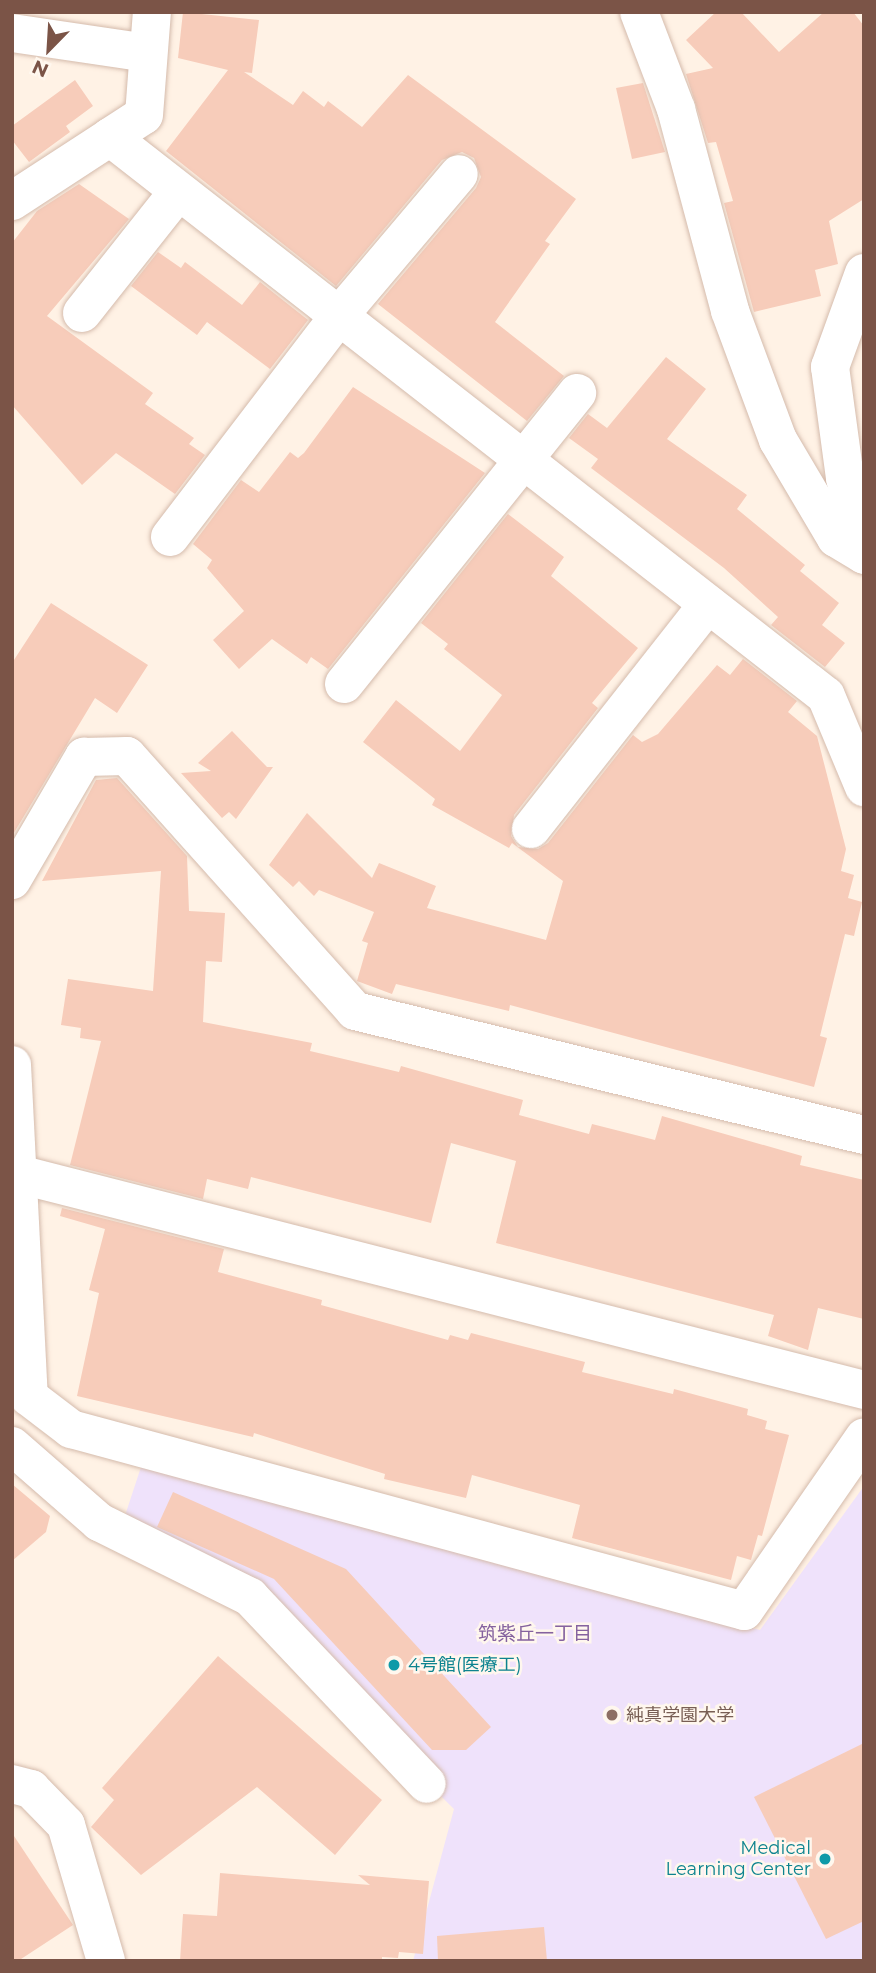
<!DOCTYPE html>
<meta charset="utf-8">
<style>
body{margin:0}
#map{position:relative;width:876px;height:1973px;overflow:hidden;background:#fff2e5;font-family:Montserrat,"Noto Sans JP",sans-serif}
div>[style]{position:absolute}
.education>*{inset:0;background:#efe2fb}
.building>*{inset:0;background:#f7ccba}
.roads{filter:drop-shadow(0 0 2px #d5bbac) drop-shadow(0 0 2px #d5bbac)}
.street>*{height:38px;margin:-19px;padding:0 19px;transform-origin:19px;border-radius:19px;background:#fff}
.dots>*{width:19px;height:19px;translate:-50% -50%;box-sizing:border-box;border:4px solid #fff7ee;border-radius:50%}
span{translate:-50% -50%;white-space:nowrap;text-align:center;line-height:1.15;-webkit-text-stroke:5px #fff7ee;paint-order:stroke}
.culture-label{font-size:18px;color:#0d838f}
.left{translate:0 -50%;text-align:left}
.right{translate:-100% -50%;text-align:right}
.education-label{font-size:18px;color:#785e54}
.neighbourhood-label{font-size:19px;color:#85629f}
.frame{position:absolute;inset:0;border:14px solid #7b5447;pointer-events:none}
.north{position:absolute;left:14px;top:14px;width:70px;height:70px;-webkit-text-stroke:5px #fff7ee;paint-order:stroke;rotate:204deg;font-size:19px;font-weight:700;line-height:28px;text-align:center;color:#7b5447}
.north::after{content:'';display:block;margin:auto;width:24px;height:32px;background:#7b5447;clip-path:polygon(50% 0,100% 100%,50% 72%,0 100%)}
</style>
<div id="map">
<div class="education">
<i style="clip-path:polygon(141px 1467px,760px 1630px,864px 1486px,864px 1961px,413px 1961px,454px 1809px,257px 1615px,115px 1546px)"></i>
</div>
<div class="building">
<i style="clip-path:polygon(183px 12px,259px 20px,252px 73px,244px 72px,293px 105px,303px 91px,324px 107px,328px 101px,362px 127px,408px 75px,576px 199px,545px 241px,550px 244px,495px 322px,564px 376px,527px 421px,378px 304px,476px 188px,481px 177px,474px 158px,462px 152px,442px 160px,336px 286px,166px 151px,228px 70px,178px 58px)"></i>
<i style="clip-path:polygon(716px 12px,741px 12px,779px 52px,824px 12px,853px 12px,864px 26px,864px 199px,829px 221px,838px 264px,815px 270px,821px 296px,754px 312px,724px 203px,733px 201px,716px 142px,708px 143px,686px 74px,713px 68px,686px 40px)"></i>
<i style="clip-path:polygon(75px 80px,93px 106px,66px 126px,70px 132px,29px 162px,12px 140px,12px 126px)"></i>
<i style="clip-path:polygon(643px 83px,665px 152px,632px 159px,616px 88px)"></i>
<i style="clip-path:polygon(79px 184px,129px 219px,47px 316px,153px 393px,145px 404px,194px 438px,189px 444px,205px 455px,175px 494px,116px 453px,82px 485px,12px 405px,12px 243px,37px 211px)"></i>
<i style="clip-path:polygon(158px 252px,181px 268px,185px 262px,242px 305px,260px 282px,308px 320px,270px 369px,207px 322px,197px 335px,131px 286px)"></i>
<i style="clip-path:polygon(666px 357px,706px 389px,667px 439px,747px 495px,737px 509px,805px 565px,800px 571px,839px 603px,822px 625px,845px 643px,825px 667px,771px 625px,778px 617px,724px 568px,591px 468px,598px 459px,569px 438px,588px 414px,607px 428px)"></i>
<i style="clip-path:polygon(353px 387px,485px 473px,328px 669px,311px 657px,307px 664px,272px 639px,239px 669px,213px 640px,244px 611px,207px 568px,212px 560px,193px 544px,241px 480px,259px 492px,290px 452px,298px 458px,304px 453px)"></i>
<i style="clip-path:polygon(508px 514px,564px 557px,551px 576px,638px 648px,592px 703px,598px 708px,514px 815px,511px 836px,518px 847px,538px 849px,548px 843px,633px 735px,642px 742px,658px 734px,717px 665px,730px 675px,743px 659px,797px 701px,788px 712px,817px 736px,846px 849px,841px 871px,854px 875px,848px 898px,862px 902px,854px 936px,845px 934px,820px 1036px,827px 1038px,814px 1087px,510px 1005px,509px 1011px,396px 984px,392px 994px,357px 981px,368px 943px,362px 941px,374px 912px,319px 890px,314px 896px,299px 881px,293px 887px,269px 865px,307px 813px,372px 878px,379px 863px,436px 886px,427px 908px,546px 940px,563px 881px,512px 843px,509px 848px,432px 805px,435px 799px,363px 742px,396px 700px,460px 751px,502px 695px,444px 649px,448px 644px,421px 623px)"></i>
<i style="clip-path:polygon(51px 603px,148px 665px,117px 713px,95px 698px,12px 836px,12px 663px)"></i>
<i style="clip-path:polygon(232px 731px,267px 767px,273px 767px,236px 819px,229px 812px,222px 818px,181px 773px,211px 771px,198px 763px)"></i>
<i style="clip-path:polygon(117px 778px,187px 856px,189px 911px,225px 913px,222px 962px,206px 961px,203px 1022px,312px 1043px,310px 1051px,399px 1072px,401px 1066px,523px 1100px,519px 1115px,589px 1134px,592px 1124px,655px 1140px,662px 1116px,802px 1156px,800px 1165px,864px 1180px,864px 1319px,818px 1308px,808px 1350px,768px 1336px,774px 1315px,496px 1243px,516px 1161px,451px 1143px,431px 1223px,251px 1177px,248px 1189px,207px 1179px,203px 1199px,70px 1165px,101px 1041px,80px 1038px,81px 1028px,61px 1025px,68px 979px,153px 991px,161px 871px,42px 881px,96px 780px)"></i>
<i style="clip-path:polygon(62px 1208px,224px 1249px,218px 1272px,322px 1300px,321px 1305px,448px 1340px,450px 1335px,468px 1340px,471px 1333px,585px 1362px,582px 1372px,673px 1394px,674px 1389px,748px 1409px,747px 1415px,767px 1421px,765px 1429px,789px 1435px,762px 1536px,758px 1535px,751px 1560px,737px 1556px,731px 1580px,572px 1538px,580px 1505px,472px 1475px,466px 1498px,384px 1479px,385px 1474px,254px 1433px,253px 1437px,77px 1396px,99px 1293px,89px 1290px,105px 1229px,60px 1216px)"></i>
<i style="clip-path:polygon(12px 1484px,50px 1516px,46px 1532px,12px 1561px)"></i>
<i style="clip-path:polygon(173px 1492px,346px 1569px,491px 1727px,466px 1750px,432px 1750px,274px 1579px,157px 1527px)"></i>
<i style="clip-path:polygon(218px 1656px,382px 1800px,335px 1855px,257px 1787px,141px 1875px,91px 1827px,114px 1800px,102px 1788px)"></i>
<i style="clip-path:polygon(864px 1743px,864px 1921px,826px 1939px,754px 1797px)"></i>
<i style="clip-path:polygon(12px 1833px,73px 1925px,18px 1961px,12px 1961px)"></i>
<i style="clip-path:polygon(220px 1873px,370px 1885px,358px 1875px,429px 1881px,423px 1954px,399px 1952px,398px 1958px,382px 1957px,382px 1961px,180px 1961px,183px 1914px,217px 1916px)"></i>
<i style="clip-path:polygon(544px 1927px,547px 1961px,438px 1961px,437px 1936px)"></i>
</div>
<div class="roads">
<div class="street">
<i style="left:639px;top:12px;width:104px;rotate:69.1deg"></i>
<i style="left:676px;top:109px;width:209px;rotate:75deg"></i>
<i style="left:730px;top:311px;width:138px;rotate:69.6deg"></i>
<i style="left:778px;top:440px;width:114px;rotate:59.4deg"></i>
<i style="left:836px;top:538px;width:33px;rotate:31deg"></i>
<i style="left:12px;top:33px;width:137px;rotate:8.4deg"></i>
<i style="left:110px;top:137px;width:40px;rotate:-32.9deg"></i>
<i style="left:144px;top:115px;width:103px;rotate:-85.6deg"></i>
<i style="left:12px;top:201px;width:117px;rotate:-33.1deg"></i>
<i style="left:110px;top:137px;width:908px;rotate:37.98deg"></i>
<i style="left:826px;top:696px;width:99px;rotate:67.3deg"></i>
<i style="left:864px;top:273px;width:100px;rotate:109.9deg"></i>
<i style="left:830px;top:367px;width:112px;rotate:82.3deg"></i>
<i style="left:845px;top:478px;width:79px;rotate:76.1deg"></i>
<i style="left:82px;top:313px;width:154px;rotate:-51.6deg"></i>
<i style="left:170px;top:537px;width:277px;rotate:-52.6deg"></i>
<i style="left:338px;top:317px;width:187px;rotate:-49.8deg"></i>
<i style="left:344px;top:684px;width:373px;rotate:-51.3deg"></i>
<i style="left:531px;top:829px;width:286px;rotate:-51.8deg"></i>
<i style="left:12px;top:880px;width:143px;rotate:-59.7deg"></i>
<i style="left:84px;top:757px;width:43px;rotate:-1.3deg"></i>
<i style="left:127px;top:756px;width:342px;rotate:48.2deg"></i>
<i style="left:355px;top:1011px;width:524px;rotate:13.69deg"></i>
<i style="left:12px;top:1065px;width:332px;rotate:87.1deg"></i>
<i style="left:29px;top:1397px;width:53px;rotate:37.3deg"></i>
<i style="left:71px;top:1429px;width:697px;rotate:15.13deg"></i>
<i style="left:744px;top:1611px;width:211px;rotate:-55.3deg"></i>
<i style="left:18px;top:1174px;width:873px;rotate:14.32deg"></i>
<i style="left:12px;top:1446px;width:116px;rotate:41.1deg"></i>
<i style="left:99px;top:1522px;width:169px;rotate:26.4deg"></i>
<i style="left:250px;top:1597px;width:257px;rotate:46.6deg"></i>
<i style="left:12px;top:1784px;width:20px;rotate:15deg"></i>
<i style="left:31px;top:1789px;width:50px;rotate:45.8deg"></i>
<i style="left:66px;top:1825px;width:142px;rotate:73.6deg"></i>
</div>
</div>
<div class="dots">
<i style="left:394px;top:1665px;background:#0f9aa8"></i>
<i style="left:612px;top:1715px;background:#8d6e63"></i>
<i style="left:825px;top:1859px;background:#0f9aa8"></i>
</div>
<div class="culture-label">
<span class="left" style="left:408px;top:1665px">4号館(医療工)</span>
<span class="right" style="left:811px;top:1859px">Medical<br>Learning Center</span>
</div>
<div class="education-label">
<span class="left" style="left:626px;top:1715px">純真学園大学</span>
</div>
<div class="neighbourhood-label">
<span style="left:535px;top:1634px">筑紫丘一丁目</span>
</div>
<div class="frame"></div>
<div class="north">N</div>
</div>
